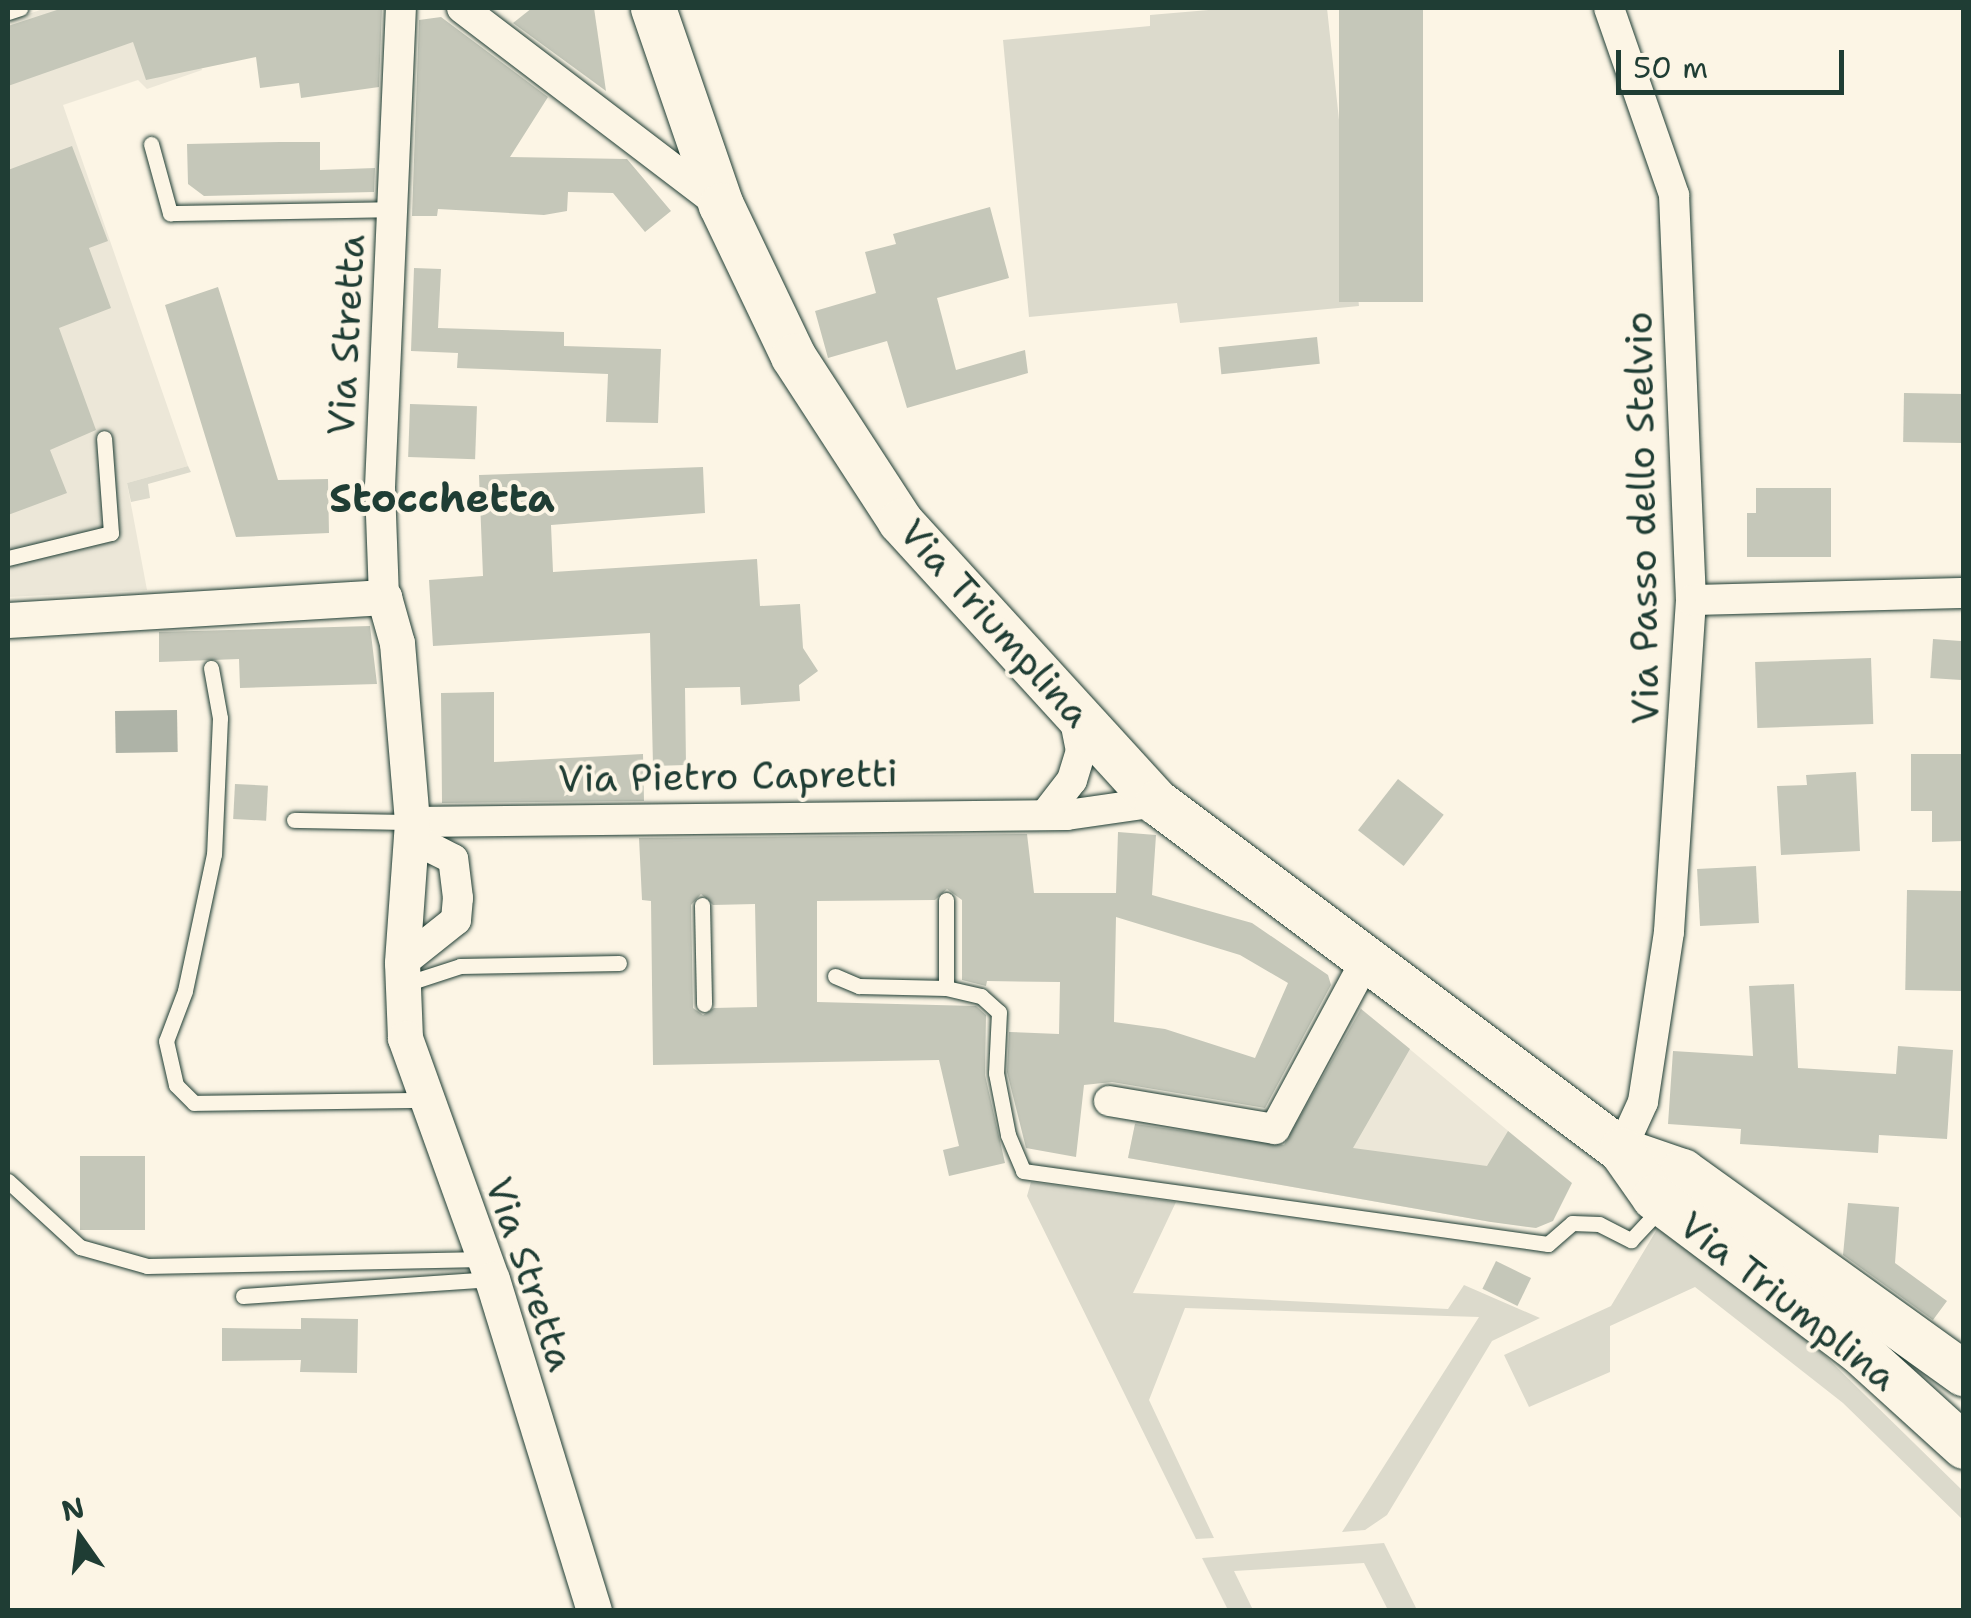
<!DOCTYPE html>
<style>
body{margin:0}
#map{position:relative;width:1971px;height:1618px;overflow:hidden;background:#fcf5e5;font-family:"Shantell Sans",sans-serif}
div>[style]{position:absolute}
.built>*{inset:0;background:#ece7d8}
.green>*{inset:0;background:#dcdacc}
.water>*{inset:0;background:#aeb3a7;transform-origin:0 0}
.building>*{inset:0;background:#c5c7b9;transform-origin:0 0}
.roads{filter:drop-shadow(0 0 2px #1f3d34) drop-shadow(0 0 2px #1f3d34)}
.service>*{height:15px;margin:-7.5px;padding:0 7.5px;transform-origin:7.5px;border-radius:7.5px;background:#fcf5e5}
.minor>*{height:30px;margin:-15px;padding:0 15px;transform-origin:15px;border-radius:15px;background:#fcf5e5}
.tertiary>*{height:35px;margin:-17.5px;padding:0 17.5px;transform-origin:17.5px;border-radius:17.5px;background:#fcf5e5}
.primary>*{height:45px;margin:-22.5px;padding:0 22.5px;transform-origin:22.5px;border-radius:22.5px;background:#fcf5e5}
span{translate:-50% -50%;white-space:nowrap;text-align:center;line-height:1.15;-webkit-text-stroke:8px #fcf5e5;paint-order:stroke}
.street-label{font-size:38px;color:#1f3d34}
.neighbourhood-label{font-size:40px;color:#1f3d34;font-weight:700}
.frame{position:absolute;inset:0;border:10px solid #1f3d34;pointer-events:none}
.north{position:absolute;left:30px;top:1488px;width:100px;height:100px;-webkit-text-stroke:8px #fcf5e5;paint-order:stroke;rotate:346deg;font-size:28px;font-weight:700;line-height:40px;text-align:center;color:#1f3d34}
.north::after{content:'';display:block;margin:auto;width:35px;height:45px;background:#1f3d34;clip-path:polygon(50% 0,100% 100%,50% 72%,0 100%)}
.scale{position:absolute;left:1616px;top:50px;width:228px;height:45px;box-sizing:border-box;border:5px solid #1f3d34;border-top:0;padding-left:12px;font-size:30px;line-height:35px;white-space:nowrap;color:#1f3d34;-webkit-text-stroke:8px #fcf5e5;paint-order:stroke}
</style>
<div id="map">
<div class="built">
<i style="clip-path:polygon(46px 8px,182px 8px,202px 70px,147px 89px,138px 80px,63px 105px,188px 466px,127px 483px,147px 590px,8px 597px,8px 21px)"></i>
<i style="clip-path:polygon(1359px 1007px,1530px 1149px,1491px 1222px,1128px 1158px,1137px 1115px,1283px 1138px)"></i>
</div>
<div class="green">
<i style="clip-path:polygon(1232px 8px,1327px 8px,1359px 306px,1180px 323px,1177px 303px,1029px 317px,1003px 40px,1150px 26px,1150px 15px)"></i>
<i style="clip-path:polygon(188px 466px,191px 472px,148px 484px,150px 498px,131px 502px,127px 483px)"></i>
<i style="clip-path:polygon(1031px 1182px,1176px 1202px,1133px 1293px,1448px 1309px,1464px 1285px,1540px 1318px,1492px 1341px,1387px 1515px,1365px 1530px,1342px 1532px,1479px 1317px,1185px 1308px,1149px 1400px,1214px 1538px,1196px 1539px,1027px 1196px)"></i>
<i style="clip-path:polygon(1659px 1226px,1814px 1345px,1963px 1491px,1963px 1520px,1843px 1403px,1695px 1287px,1610px 1326px,1610px 1372px,1529px 1407px,1504px 1355px,1611px 1306px)"></i>
<i style="clip-path:polygon(1384px 1543px,1417px 1610px,1388px 1610px,1364px 1563px,1234px 1571px,1253px 1610px,1228px 1610px,1202px 1558px)"></i>
</div>
<div class="water">
<i style="left:177px;top:710px;width:42px;height:62px;rotate:89deg"></i>
</div>
<div class="building">
<i style="clip-path:polygon(63px 8px,382px 8px,379px 87px,301px 98px,299px 83px,260px 88px,256px 57px,146px 80px,133px 42px,8px 86px,8px 26px)"></i>
<i style="clip-path:polygon(532px 8px,594px 8px,606px 91px,513px 23px)"></i>
<i style="left:1339px;top:8px;width:84px;height:294px"></i>
<i style="clip-path:polygon(441px 17px,548px 97px,510px 157px,627px 159px,671px 211px,645px 232px,613px 193px,568px 192px,567px 211px,544px 215px,438px 209px,437px 216px,412px 216px,419px 20px)"></i>
<i style="clip-path:polygon(280px 142px,320px 142px,320px 170px,375px 168px,374px 192px,204px 196px,188px 184px,187px 144px)"></i>
<i style="clip-path:polygon(72px 146px,108px 241px,89px 248px,111px 308px,59px 328px,96px 430px,50px 450px,67px 493px,8px 515px,8px 170px)"></i>
<i style="clip-path:polygon(990px 207px,1009px 278px,937px 298px,956px 370px,1025px 350px,1028px 373px,907px 408px,887px 341px,828px 358px,815px 311px,876px 293px,865px 252px,896px 244px,893px 234px)"></i>
<i style="clip-path:polygon(414px 268px,441px 269px,438px 328px,564px 332px,564px 346px,661px 349px,658px 423px,606px 422px,608px 374px,457px 368px,458px 353px,411px 351px)"></i>
<i style="clip-path:polygon(218px 287px,278px 480px,328px 479px,329px 533px,236px 537px,165px 305px)"></i>
<i style="left:1317px;top:337px;width:27px;height:99px;rotate:84deg"></i>
<i style="left:1904px;top:393px;width:60px;height:49px;rotate:1deg"></i>
<i style="left:410px;top:404px;width:67px;height:53px;rotate:2deg"></i>
<i style="clip-path:polygon(703px 467px,705px 513px,551px 525px,553px 572px,757px 559px,760px 606px,800px 604px,803px 648px,818px 671px,799px 685px,800px 701px,741px 705px,740px 687px,685px 688px,686px 765px,653px 766px,650px 633px,433px 646px,429px 580px,483px 576px,479px 475px)"></i>
<i style="clip-path:polygon(1756px 488px,1831px 488px,1831px 557px,1747px 557px,1747px 513px,1756px 513px)"></i>
<i style="clip-path:polygon(370px 626px,377px 684px,240px 688px,239px 659px,159px 662px,159px 632px)"></i>
<i style="left:1933px;top:639px;width:31px;height:39px;rotate:4deg"></i>
<i style="left:1871px;top:658px;width:66px;height:116px;rotate:88deg"></i>
<i style="clip-path:polygon(494px 692px,494px 762px,643px 754px,644px 801px,442px 803px,441px 693px)"></i>
<i style="clip-path:polygon(1911px 754px,1964px 754px,1964px 841px,1932px 842px,1932px 811px,1911px 811px)"></i>
<i style="clip-path:polygon(1856px 772px,1860px 851px,1781px 855px,1777px 786px,1807px 785px,1806px 775px)"></i>
<i style="left:1398px;top:779px;width:58px;height:65px;rotate:38deg"></i>
<i style="left:235px;top:784px;width:33px;height:35px;rotate:3deg"></i>
<i style="clip-path:polygon(evenodd,1118px 832px,1156px 835px,1152px 895px,1252px 923px,1328px 975px,1331px 985px,1265px 1108px,1112px 1082px,1084px 1085px,1076px 1157px,1026px 1148px,1007px 1072px,1009px 1032px,1059px 1034px,1060px 982px,987px 981px,986px 986px,962px 980px,962px 900px,947px 889px,935px 900px,817px 901px,817px 1002px,976px 1006px,986px 1015px,985px 1075px,1005px 1163px,949px 1176px,943px 1150px,959px 1146px,939px 1060px,653px 1065px,651px 901px,642px 900px,639px 838px,1027px 834px,1034px 893px,1116px 893px,1118px 832px,701px 894px,713px 905px,755px 904px,757px 1007px,714px 1008px,703px 1015px,693px 1008px,691px 905px,701px 894px,1118px 832px,1116px 917px,1240px 955px,1288px 983px,1255px 1058px,1165px 1029px,1114px 1022px,1116px 917px)"></i>
<i style="left:1756px;top:866px;width:57px;height:59px;rotate:87deg"></i>
<i style="left:1907px;top:890px;width:57px;height:100px;rotate:1deg"></i>
<i style="clip-path:polygon(1794px 984px,1798px 1068px,1896px 1074px,1898px 1046px,1953px 1050px,1947px 1139px,1879px 1135px,1878px 1153px,1740px 1144px,1741px 1129px,1668px 1124px,1673px 1051px,1753px 1056px,1749px 986px)"></i>
<i style="clip-path:polygon(1361px 1009px,1410px 1049px,1353px 1148px,1487px 1166px,1508px 1131px,1572px 1183px,1553px 1221px,1536px 1228px,1491px 1222px,1128px 1158px,1135px 1124px,1284px 1145px)"></i>
<i style="left:145px;top:1156px;width:74px;height:65px;rotate:90deg"></i>
<i style="clip-path:polygon(1848px 1203px,1899px 1207px,1895px 1263px,1947px 1301px,1933px 1320px,1843px 1255px)"></i>
<i style="left:1496px;top:1261px;width:39px;height:31px;rotate:26deg"></i>
<i style="clip-path:polygon(301px 1318px,358px 1319px,357px 1373px,300px 1372px,301px 1360px,222px 1361px,222px 1328px,301px 1329px)"></i>
</div>
<div class="roads">
<div class="service">
<i style="left:8px;top:12px;width:13px;rotate:-18deg"></i>
<i style="left:151px;top:144px;width:72px;rotate:74.6deg"></i>
<i style="left:170px;top:213px;width:224px;rotate:-1deg"></i>
<i style="left:8px;top:558px;width:106px;rotate:-13.6deg"></i>
<i style="left:111px;top:533px;width:95px;rotate:-94.2deg"></i>
<i style="left:211px;top:668px;width:51px;rotate:79.8deg"></i>
<i style="left:220px;top:718px;width:136px;rotate:92.5deg"></i>
<i style="left:214px;top:854px;width:140px;rotate:102deg"></i>
<i style="left:185px;top:991px;width:53px;rotate:110.8deg"></i>
<i style="left:166px;top:1041px;width:45px;rotate:77.2deg"></i>
<i style="left:176px;top:1085px;width:25px;rotate:45deg"></i>
<i style="left:194px;top:1103px;width:229px;rotate:-0.8deg"></i>
<i style="left:294px;top:820px;width:118px;rotate:1deg"></i>
<i style="left:946px;top:900px;width:88px;rotate:90deg"></i>
<i style="left:702px;top:905px;width:99px;rotate:88.8deg"></i>
<i style="left:835px;top:976px;width:26px;rotate:23deg"></i>
<i style="left:859px;top:986px;width:87px;rotate:1.3deg"></i>
<i style="left:946px;top:988px;width:36px;rotate:13deg"></i>
<i style="left:981px;top:996px;width:24px;rotate:42deg"></i>
<i style="left:999px;top:1012px;width:61px;rotate:92.8deg"></i>
<i style="left:996px;top:1073px;width:63px;rotate:79deg"></i>
<i style="left:1008px;top:1135px;width:39px;rotate:67deg"></i>
<i style="left:1023px;top:1171px;width:530px;rotate:7.92deg"></i>
<i style="left:1548px;top:1244px;width:32px;rotate:-41deg"></i>
<i style="left:1572px;top:1223px;width:27px;rotate:2deg"></i>
<i style="left:1599px;top:1224px;width:36px;rotate:27deg"></i>
<i style="left:1631px;top:1240px;width:42px;rotate:-46.9deg"></i>
<i style="left:402px;top:985px;width:61px;rotate:-18.1deg"></i>
<i style="left:460px;top:966px;width:159px;rotate:-1.1deg"></i>
<i style="left:8px;top:1181px;width:98px;rotate:42.5deg"></i>
<i style="left:80px;top:1247px;width:70px;rotate:15.8deg"></i>
<i style="left:147px;top:1266px;width:336px;rotate:-1.2deg"></i>
<i style="left:243px;top:1296px;width:250px;rotate:-3.9deg"></i>
</div>
<div class="minor">
<i style="left:462px;top:8px;width:325px;rotate:37.3deg"></i>
<i style="left:1609px;top:8px;width:198px;rotate:70.8deg"></i>
<i style="left:1674px;top:195px;width:405px;rotate:87.6deg"></i>
<i style="left:1691px;top:600px;width:333px;rotate:93.8deg"></i>
<i style="left:1669px;top:932px;width:172px;rotate:98.7deg"></i>
<i style="left:1643px;top:1102px;width:53px;rotate:114.6deg"></i>
<i style="left:384px;top:597px;width:110px;rotate:-92.1deg"></i>
<i style="left:380px;top:487px;width:479px;rotate:-87.5deg"></i>
<i style="left:1691px;top:600px;width:273px;rotate:-1.5deg"></i>
<i style="left:1045px;top:815px;width:44px;rotate:-52.4deg"></i>
<i style="left:1072px;top:780px;width:30px;rotate:-73deg"></i>
<i style="left:1081px;top:751px;width:41px;rotate:-101.3deg"></i>
<i style="left:412px;top:822px;width:655px;rotate:-0.61deg"></i>
<i style="left:1067px;top:815px;width:91px;rotate:-8.2deg"></i>
<i style="left:402px;top:963px;width:69px;rotate:-38.5deg"></i>
<i style="left:456px;top:920px;width:22px;rotate:-85deg"></i>
<i style="left:458px;top:898px;width:39px;rotate:-97deg"></i>
<i style="left:453px;top:859px;width:28px;rotate:-153deg"></i>
<i style="left:428px;top:846px;width:17px;rotate:-177deg"></i>
<i style="left:1109px;top:1101px;width:168px;rotate:9.6deg"></i>
<i style="left:1275px;top:1129px;width:190px;rotate:-61.7deg"></i>
</div>
<div class="tertiary">
<i style="left:8px;top:620px;width:377px;rotate:-3.5deg"></i>
<i style="left:384px;top:597px;width:48px;rotate:74.2deg"></i>
<i style="left:397px;top:643px;width:180px;rotate:85.2deg"></i>
<i style="left:412px;top:822px;width:141px;rotate:94.1deg"></i>
<i style="left:402px;top:963px;width:75px;rotate:87.7deg"></i>
<i style="left:405px;top:1038px;width:256px;rotate:70.2deg"></i>
<i style="left:492px;top:1279px;width:346px;rotate:72.9deg"></i>
</div>
<div class="primary">
<i style="left:653px;top:8px;width:208px;rotate:71deg"></i>
<i style="left:721px;top:205px;width:167px;rotate:64.5deg"></i>
<i style="left:793px;top:356px;width:197px;rotate:57deg"></i>
<i style="left:900px;top:521px;width:381px;rotate:47.6deg"></i>
<i style="left:1157px;top:802px;width:580px;rotate:36.87deg"></i>
<i style="left:1621px;top:1150px;width:65px;rotate:19deg"></i>
<i style="left:1682px;top:1171px;width:347px;rotate:35.7deg"></i>
<i style="left:1621px;top:1150px;width:57px;rotate:54.9deg"></i>
<i style="left:1654px;top:1197px;width:255px;rotate:36.9deg"></i>
<i style="left:1858px;top:1350px;width:143px;rotate:42.2deg"></i>
</div>
</div>
<div class="street-label">
<span style="left:346px;top:335px;rotate:-87deg">Via Stretta</span>
<span style="left:1642px;top:518px;rotate:-91deg">Via Passo dello Stelvio</span>
<span style="left:995px;top:623px;rotate:48deg">Via Triumplina</span>
<span style="left:728px;top:776px;rotate:-1deg">Via Pietro Capretti</span>
<span style="left:530px;top:1274px;rotate:71deg">Via Stretta</span>
<span style="left:1788px;top:1301px;rotate:38deg">Via Triumplina</span>
</div>
<div class="neighbourhood-label">
<span style="left:442px;top:498px">Stocchetta</span>
</div>
<div class="frame"></div>
<div class="north">N</div>
<div class="scale">50 m</div>
</div>
